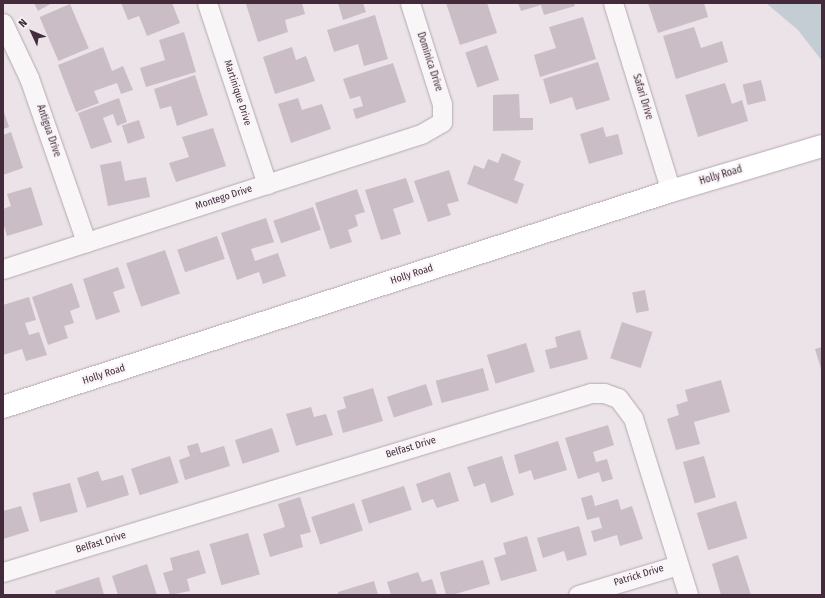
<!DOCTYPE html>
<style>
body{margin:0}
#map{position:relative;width:825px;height:598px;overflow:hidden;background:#ebe3e8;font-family:"Fira Sans Condensed",sans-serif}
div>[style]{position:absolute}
.green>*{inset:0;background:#c4cdd4}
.building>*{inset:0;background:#cabdc6;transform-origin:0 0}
.roads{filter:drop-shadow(0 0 1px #b5a8b1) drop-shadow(0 0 1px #b5a8b1)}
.street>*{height:19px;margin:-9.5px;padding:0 9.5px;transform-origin:9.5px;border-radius:9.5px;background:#f9f6f8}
.secondary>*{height:22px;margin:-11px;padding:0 11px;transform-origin:11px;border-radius:11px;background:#fff}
span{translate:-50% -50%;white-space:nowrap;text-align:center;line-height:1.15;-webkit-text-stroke:4px #f8f3f6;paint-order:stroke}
.street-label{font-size:10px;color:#432b3b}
.frame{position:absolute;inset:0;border:4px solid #432b3b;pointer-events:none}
.north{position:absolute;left:12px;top:12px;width:40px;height:40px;-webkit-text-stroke:3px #f8f3f6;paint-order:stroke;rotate:314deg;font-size:11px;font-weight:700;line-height:16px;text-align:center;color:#432b3b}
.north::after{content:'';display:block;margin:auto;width:14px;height:18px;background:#432b3b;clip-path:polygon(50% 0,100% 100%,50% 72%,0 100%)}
</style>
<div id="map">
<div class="green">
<i style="clip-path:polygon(766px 3px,822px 3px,822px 61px,798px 30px)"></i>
</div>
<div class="building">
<i style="clip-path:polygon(34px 3px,52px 3px,38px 11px)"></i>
<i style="clip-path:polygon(121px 3px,172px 3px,180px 23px,147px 36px,139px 16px,128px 20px)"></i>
<i style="clip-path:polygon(302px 3px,305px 14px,285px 20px,288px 32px,258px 42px,246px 4px)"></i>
<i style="clip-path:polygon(338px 3px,363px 3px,366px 12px,343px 20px)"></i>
<i style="clip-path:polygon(446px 3px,487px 3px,497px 33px,460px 45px)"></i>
<i style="clip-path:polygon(518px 3px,574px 3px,575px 6px,544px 15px,541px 5px,521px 11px)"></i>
<i style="clip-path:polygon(648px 3px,704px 3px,708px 17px,658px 33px)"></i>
<i style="left:70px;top:4px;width:48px;height:33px;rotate:67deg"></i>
<i style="clip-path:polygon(375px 15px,388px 59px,364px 66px,358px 44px,334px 52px,327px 30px)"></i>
<i style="clip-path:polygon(583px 17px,596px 59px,540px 77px,534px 55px,556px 48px,549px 27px)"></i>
<i style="clip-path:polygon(694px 27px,701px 48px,722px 41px,728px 62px,676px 79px,663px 36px)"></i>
<i style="clip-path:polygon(184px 32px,196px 72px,146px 87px,140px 68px,165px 60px,159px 40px)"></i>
<i style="left:487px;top:45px;width:37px;height:23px;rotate:71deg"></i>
<i style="clip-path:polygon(103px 47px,112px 71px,123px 66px,133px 90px,121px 94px,117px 83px,94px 91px,99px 103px,76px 112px,58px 65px)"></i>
<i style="clip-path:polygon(292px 47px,296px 60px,306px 56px,315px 81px,275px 94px,263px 57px)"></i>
<i style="clip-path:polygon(598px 62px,610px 100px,576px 110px,572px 97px,550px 104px,543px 79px)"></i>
<i style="clip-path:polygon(393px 63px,406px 102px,356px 119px,353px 109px,363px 106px,360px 96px,350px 99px,343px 79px)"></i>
<i style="clip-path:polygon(195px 75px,208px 115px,177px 126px,171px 106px,160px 109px,154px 89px)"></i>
<i style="left:761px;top:80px;width:21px;height:19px;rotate:76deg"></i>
<i style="clip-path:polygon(725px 83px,732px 104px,742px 100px,748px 121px,698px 137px,685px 95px)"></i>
<i style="clip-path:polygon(519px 94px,520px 118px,533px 118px,533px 130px,493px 131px,493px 95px)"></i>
<i style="clip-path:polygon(119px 98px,127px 122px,117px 126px,113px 114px,103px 118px,112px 142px,91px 149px,78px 113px)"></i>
<i style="clip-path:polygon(298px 98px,302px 110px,322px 104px,331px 129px,291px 143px,278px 104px)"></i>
<i style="clip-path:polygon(3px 109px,9px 127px,3px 129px)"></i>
<i style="left:139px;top:120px;width:19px;height:18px;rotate:72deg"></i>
<i style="clip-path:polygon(603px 127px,606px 137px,618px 134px,623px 154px,589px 164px,580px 134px)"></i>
<i style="clip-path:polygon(213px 128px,226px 166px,176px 182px,169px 163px,189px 157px,182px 137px)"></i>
<i style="clip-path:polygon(11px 132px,23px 168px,3px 175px,3px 135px)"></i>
<i style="clip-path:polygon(502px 153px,521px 161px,514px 180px,524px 184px,517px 204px,467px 184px,474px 165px,484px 169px,488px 159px,498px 163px)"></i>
<i style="clip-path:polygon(121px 161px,125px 181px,146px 177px,150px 197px,108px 206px,100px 165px)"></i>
<i style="clip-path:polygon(449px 170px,459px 201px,447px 204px,451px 215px,428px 222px,414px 181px)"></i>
<i style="clip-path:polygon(406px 178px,414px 202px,393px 209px,401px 234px,381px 240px,365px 190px)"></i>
<i style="clip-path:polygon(31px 187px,43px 225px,7px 236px,3px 222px,3px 209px,11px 206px,7px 194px)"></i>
<i style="clip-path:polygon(357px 189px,365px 212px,355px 215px,358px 226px,348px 230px,352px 242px,330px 249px,315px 203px)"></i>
<i style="left:313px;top:207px;width:24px;height:42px;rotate:71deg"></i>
<i style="clip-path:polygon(266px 218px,274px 242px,251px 249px,255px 261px,278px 253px,286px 276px,263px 284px,259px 272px,237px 280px,221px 233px)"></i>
<i style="left:217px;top:236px;width:24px;height:42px;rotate:71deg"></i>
<i style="left:165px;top:250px;width:46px;height:41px;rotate:71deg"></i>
<i style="clip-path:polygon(118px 267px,125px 288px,113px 292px,120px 312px,96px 320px,83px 279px)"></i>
<i style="clip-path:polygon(72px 283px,80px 307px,70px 311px,74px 323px,64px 326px,68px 338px,48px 345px,32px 297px)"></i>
<i style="left:645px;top:290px;width:21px;height:13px;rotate:79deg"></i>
<i style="clip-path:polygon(29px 297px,36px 320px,25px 323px,29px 335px,39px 332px,47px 355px,26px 361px,22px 349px,3px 355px,3px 305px)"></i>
<i style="left:622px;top:322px;width:32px;height:38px;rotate:18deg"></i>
<i style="clip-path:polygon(580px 330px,588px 359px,550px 369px,545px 350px,557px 347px,555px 337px)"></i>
<i style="left:526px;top:343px;width:30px;height:41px;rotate:73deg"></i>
<i style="clip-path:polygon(822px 347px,822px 372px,815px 349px)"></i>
<i style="left:483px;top:368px;width:23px;height:49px;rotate:75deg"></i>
<i style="clip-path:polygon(721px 380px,730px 412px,694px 422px,700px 444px,676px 450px,667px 419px,679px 415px,676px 405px,688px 401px,685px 390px)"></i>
<i style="left:426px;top:384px;width:22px;height:41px;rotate:72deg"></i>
<i style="clip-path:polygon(373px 388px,383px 421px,343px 433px,337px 411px,346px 408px,343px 397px)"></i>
<i style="clip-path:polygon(311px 407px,314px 417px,326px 414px,333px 435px,296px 446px,286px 414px)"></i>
<i style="clip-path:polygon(608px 425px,614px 445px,593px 452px,596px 462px,607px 459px,613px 479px,602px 482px,599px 472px,578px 479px,565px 438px)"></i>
<i style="left:272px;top:428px;width:25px;height:39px;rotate:72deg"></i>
<i style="clip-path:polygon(558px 441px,567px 470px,534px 480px,531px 470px,519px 474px,514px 455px)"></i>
<i style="clip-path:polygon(198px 443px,201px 453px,224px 446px,230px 466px,185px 480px,179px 460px,190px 456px,187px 446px)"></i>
<i style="left:170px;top:456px;width:28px;height:41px;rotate:72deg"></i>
<i style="clip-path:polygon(502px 456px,514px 495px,491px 503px,485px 483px,474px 487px,467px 467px)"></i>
<i style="left:704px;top:456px;width:43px;height:22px;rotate:74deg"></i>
<i style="clip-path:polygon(98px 471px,102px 481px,123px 475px,129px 495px,87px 508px,77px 478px)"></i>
<i style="clip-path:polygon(450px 472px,459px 501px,437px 508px,433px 499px,422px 503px,416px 484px)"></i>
<i style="left:70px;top:483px;width:30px;height:39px;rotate:75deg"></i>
<i style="left:404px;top:486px;width:25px;height:45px;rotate:72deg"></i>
<i style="clip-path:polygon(592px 495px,595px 506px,618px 499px,621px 510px,632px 506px,643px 539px,620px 546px,617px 535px,594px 542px,591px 531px,602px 528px,599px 517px,587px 520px,581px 498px)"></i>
<i style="clip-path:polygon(300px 497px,311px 532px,300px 535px,303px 547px,270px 557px,263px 534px,285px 527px,278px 504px)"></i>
<i style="left:736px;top:501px;width:39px;height:41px;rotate:73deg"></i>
<i style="left:354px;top:503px;width:29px;height:45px;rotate:72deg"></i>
<i style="clip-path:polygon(21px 506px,29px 531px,3px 539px,3px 511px)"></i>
<i style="clip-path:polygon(579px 526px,587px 555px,567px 561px,564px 551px,543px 558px,537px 538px)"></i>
<i style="left:248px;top:533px;width:43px;height:40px;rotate:74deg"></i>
<i style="clip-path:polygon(527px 536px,537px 571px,501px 581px,494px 558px,506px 554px,503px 543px)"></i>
<i style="clip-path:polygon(199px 550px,206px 573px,187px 579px,190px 591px,170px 595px,163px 573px,173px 570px,170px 558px)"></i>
<i style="clip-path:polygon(738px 555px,751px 595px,721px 595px,712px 564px)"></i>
<i style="left:483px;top:560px;width:25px;height:45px;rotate:74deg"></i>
<i style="clip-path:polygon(147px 564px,157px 595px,118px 595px,112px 576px)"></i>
<i style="clip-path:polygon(418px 572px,422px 582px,432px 579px,437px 595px,391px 595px,387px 582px)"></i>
<i style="clip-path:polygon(99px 577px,104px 595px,56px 595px,55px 591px)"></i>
<i style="clip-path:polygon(374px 581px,378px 595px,338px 595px,338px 592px)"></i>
</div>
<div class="roads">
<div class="street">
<i style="left:207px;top:3px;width:191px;rotate:71.7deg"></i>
<i style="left:613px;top:3px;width:197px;rotate:72.9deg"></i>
<i style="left:3px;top:23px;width:61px;rotate:64.7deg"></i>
<i style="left:29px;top:78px;width:174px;rotate:70.8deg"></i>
<i style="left:3px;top:269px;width:441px;rotate:-17.9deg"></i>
<i style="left:423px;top:133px;width:22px;rotate:-30deg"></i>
<i style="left:442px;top:122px;width:18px;rotate:-90deg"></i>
<i style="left:442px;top:104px;width:106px;rotate:-107.6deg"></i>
<i style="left:3px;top:572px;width:615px;rotate:-16.93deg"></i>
<i style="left:591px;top:393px;width:13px"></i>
<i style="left:604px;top:393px;width:15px;rotate:20deg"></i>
<i style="left:618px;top:398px;width:25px;rotate:53deg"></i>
<i style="left:633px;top:418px;width:185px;rotate:72.7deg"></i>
<i style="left:578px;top:595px;width:104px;rotate:-16.7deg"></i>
</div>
<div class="secondary">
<i style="left:3px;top:407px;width:702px;rotate:-17.92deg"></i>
<i style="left:671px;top:191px;width:158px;rotate:-16.6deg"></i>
</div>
</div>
<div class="street-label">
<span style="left:429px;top:62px;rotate:72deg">Dominica Drive</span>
<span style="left:237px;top:93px;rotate:72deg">Martinique Drive</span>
<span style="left:642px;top:97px;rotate:73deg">Safari Drive</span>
<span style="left:48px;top:131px;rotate:71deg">Antigua Drive</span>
<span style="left:721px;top:176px;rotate:-17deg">Holly Road</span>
<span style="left:224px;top:198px;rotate:-18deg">Montego Drive</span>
<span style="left:412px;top:275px;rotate:-18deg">Holly Road</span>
<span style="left:104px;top:375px;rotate:-18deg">Holly Road</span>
<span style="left:411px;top:448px;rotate:-17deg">Belfast Drive</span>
<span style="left:101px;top:543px;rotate:-17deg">Belfast Drive</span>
<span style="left:639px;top:576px;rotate:-17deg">Patrick Drive</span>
</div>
<div class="frame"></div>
<div class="north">N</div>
</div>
